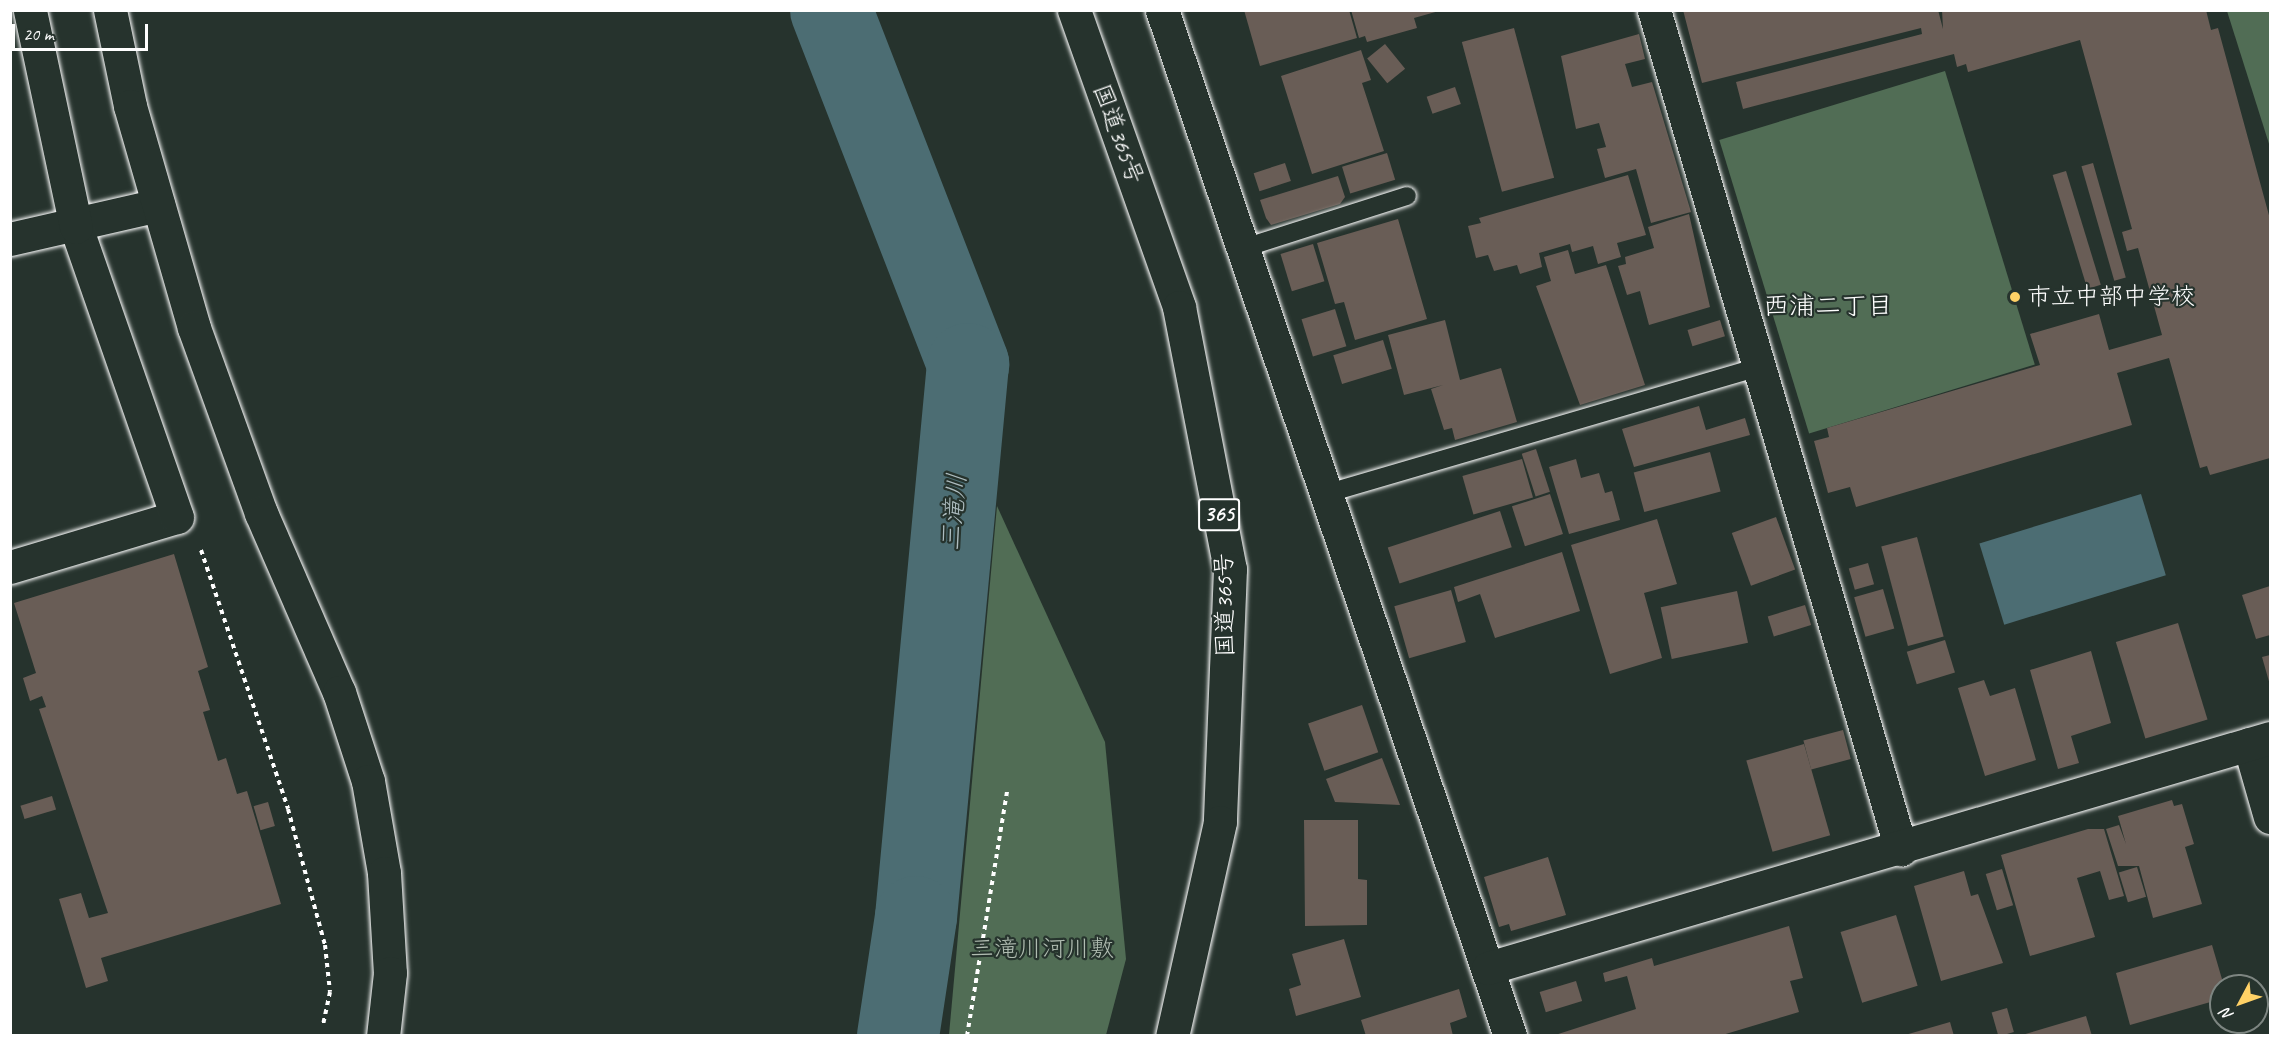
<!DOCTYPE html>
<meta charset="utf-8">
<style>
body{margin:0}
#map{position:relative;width:2281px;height:1046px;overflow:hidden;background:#26332d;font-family:Caveat,"Klee One",sans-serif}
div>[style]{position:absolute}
.green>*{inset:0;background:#516d55;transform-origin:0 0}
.water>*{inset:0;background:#4c6d73;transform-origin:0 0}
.river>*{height:82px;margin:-41px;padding:0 41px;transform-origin:41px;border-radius:41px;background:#4c6d73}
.building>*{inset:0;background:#695d56;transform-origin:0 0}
.path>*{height:4px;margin-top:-2px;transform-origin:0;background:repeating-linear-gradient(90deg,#fff 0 4.5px,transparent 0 9px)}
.roads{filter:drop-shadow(0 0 2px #fff) drop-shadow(0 0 2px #fff)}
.service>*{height:18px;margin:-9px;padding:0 9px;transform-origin:9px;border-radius:9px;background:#26332d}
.minor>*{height:33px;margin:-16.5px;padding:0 16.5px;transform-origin:16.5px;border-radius:16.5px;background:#26332d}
.tertiary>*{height:33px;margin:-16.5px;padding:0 16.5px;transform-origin:16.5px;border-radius:16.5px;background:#26332d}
.trunk>*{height:33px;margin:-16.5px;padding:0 16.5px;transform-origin:16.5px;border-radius:16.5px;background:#26332d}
.dots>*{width:16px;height:16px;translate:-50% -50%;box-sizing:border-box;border:3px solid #26332d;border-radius:50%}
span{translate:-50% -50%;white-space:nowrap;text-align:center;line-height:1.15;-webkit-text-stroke:4.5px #26332d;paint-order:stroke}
.shield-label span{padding:2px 4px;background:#26332d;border:2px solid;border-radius:4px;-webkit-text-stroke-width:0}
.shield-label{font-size:22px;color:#fff;font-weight:700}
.street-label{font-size:24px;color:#fff}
.poi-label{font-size:24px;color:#fff}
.left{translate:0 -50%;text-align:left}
.park-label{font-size:24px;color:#b1bdb2}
.neighbourhood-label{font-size:26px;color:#fff}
.water-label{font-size:26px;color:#aebdc0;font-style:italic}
.frame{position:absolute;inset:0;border:12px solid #fff;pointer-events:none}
.north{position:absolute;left:2209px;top:974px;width:60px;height:60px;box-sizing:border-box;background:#26332d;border:2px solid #7d8581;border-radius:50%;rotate:229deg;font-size:16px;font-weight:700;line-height:24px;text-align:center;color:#fff}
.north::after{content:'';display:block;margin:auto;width:21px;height:27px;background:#ffd166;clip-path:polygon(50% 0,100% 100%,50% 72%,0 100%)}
.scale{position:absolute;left:12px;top:24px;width:136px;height:27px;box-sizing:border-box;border:3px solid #fff;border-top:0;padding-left:8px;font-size:18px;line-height:21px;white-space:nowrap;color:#fff;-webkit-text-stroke:4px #26332d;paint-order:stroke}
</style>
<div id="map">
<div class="green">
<i style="clip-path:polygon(2227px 11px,2270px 11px,2270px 147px)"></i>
<i style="left:1945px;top:71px;width:307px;height:236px;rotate:73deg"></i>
<i style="clip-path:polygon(997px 506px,1105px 742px,1126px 959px,1106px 1035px,949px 1035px)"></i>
</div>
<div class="water">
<i style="left:2141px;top:494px;width:85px;height:169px;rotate:73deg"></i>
</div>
<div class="river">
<i style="left:831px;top:10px;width:380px;rotate:68.8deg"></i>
<i style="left:968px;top:364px;width:555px;rotate:95.37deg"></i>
<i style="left:916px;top:917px;width:120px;rotate:98.6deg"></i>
</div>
<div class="building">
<i style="clip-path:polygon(1244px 10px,1349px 10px,1357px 38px,1260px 66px)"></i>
<i style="clip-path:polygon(1351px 10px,1439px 10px,1439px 11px,1414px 18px,1417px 28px,1367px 42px,1365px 36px,1359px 38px)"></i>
<i style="clip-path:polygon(1683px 10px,1938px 10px,1943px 29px,1942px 10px,2206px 10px,2211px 30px,2218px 28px,2270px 219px,2270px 458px,2210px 475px,2207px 466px,2200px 468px,2169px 358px,2117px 373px,2132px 425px,1856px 507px,1850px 487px,1828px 493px,1814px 441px,1829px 437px,1827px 428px,2040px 365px,2030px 334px,2099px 314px,2109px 350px,2162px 335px,2138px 248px,2127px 251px,2122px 232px,2132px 229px,2080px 40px,1968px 72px,1966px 64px,1957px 67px,1954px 54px,1743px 109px,1736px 82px,1922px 34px,1921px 28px,1702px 83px)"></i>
<i style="left:1514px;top:28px;width:155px;height:54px;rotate:75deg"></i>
<i style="clip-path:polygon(1639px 34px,1645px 59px,1625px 64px,1632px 87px,1652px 82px,1691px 212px,1651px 223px,1636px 169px,1605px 178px,1597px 149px,1606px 147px,1599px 123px,1576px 129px,1561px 56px)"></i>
<i style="left:1385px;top:44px;width:32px;height:23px;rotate:51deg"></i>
<i style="clip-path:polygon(1361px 50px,1371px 80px,1362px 83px,1384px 151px,1312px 174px,1281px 76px)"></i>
<i style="left:1455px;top:87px;width:18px;height:30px;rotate:71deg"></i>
<i style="left:1387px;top:153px;width:28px;height:47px;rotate:73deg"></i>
<i style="left:1285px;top:163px;width:19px;height:33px;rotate:72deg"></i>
<i style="left:2093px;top:163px;width:119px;height:12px;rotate:74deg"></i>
<i style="left:2066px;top:171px;width:119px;height:14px;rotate:73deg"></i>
<i style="clip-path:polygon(1628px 175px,1646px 235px,1617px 243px,1621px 257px,1598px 264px,1593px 246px,1572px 252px,1570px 244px,1539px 253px,1542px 267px,1520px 274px,1517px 265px,1494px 271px,1488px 255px,1476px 258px,1468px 226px,1481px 223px,1479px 218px)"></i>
<i style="clip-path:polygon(1338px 176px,1345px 197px,1340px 204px,1271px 225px,1266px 218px,1260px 200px)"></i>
<i style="clip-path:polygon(1689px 214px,1710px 307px,1649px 325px,1640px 291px,1627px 295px,1618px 266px,1626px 264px,1625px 257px,1654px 248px,1648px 227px)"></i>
<i style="clip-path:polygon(1398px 219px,1427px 319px,1355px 340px,1344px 302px,1335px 304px,1317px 243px)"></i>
<i style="left:1313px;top:244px;width:39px;height:34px;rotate:73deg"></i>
<i style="clip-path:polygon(1568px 250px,1575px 274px,1606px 265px,1645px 385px,1580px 405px,1536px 286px,1551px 281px,1544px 257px)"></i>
<i style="left:1335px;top:309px;width:39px;height:35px;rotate:73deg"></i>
<i style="clip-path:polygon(1445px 320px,1460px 380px,1501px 368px,1517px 422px,1455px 440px,1452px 428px,1444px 430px,1431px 389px,1443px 385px,1404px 395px,1388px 335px)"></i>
<i style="left:1720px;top:320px;width:17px;height:34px;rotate:73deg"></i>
<i style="left:1383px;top:340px;width:30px;height:52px;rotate:73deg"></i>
<i style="clip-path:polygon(1699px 406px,1706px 430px,1745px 418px,1750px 435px,1634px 467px,1622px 429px)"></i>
<i style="left:1536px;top:449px;width:45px;height:15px;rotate:72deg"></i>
<i style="left:1710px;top:452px;width:41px;height:79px;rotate:75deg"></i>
<i style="left:1522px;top:459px;width:40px;height:62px;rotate:74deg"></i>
<i style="clip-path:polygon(1576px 459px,1581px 478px,1599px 473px,1605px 493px,1612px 491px,1620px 520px,1569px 534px,1549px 467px)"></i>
<i style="left:1550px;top:494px;width:42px;height:40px;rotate:72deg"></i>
<i style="left:1500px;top:511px;width:38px;height:118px;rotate:72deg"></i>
<i style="left:1776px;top:517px;width:56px;height:47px;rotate:70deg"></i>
<i style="clip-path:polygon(1657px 519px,1677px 584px,1644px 593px,1662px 658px,1610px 674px,1571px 545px)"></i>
<i style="left:1917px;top:537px;width:103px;height:37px;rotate:75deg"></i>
<i style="clip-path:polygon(1562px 552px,1580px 611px,1495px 638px,1480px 594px,1458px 602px,1454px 587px)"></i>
<i style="clip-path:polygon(174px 554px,208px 667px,198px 671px,210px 710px,203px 712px,218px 761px,226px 758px,237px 794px,247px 791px,281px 904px,101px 958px,108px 981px,86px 988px,59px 899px,81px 893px,89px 918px,108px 913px,39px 709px,46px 707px,42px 696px,30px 701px,23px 678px,36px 673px,14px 603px)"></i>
<i style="left:1868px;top:563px;width:22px;height:20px;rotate:74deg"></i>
<i style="clip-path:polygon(2270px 586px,2270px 635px,2256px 639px,2242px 595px)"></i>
<i style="left:1883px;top:589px;width:41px;height:30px;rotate:74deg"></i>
<i style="left:1451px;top:590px;width:54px;height:59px;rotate:74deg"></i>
<i style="left:1737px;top:591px;width:53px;height:78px;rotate:78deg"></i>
<i style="left:1805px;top:605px;width:21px;height:39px;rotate:73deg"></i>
<i style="left:2178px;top:623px;width:101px;height:65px;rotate:73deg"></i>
<i style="left:1945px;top:640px;width:34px;height:40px;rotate:73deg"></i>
<i style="clip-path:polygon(2091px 651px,2111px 723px,2071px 736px,2079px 763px,2058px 769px,2030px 670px)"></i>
<i style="clip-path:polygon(2270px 655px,2270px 685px,2262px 657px)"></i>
<i style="clip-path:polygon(1984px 680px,1990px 696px,2015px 688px,2036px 760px,1985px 776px,1958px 688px)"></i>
<i style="left:1362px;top:705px;width:50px;height:57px;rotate:71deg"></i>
<i style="left:1843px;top:730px;width:30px;height:41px;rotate:75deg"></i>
<i style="left:1804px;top:744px;width:95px;height:60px;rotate:74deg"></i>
<i style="clip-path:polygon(1382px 758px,1400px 805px,1335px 802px,1326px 779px)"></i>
<i style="left:52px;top:796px;width:14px;height:33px;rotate:73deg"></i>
<i style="clip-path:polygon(2172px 800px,2174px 806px,2182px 804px,2194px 844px,2185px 847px,2202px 904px,2153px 918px,2139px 866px,2118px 866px,2106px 829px,2119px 825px,2126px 844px,2118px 816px)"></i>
<i style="left:268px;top:802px;width:25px;height:15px;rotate:74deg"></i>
<i style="clip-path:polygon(1304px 820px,1358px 820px,1358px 879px,1367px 880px,1367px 925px,1305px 926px)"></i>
<i style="clip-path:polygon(2088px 829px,2104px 829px,2124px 896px,2109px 900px,2100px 871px,2077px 878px,2095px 937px,2030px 956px,2001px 855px)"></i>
<i style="clip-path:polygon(1548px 857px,1566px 915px,1511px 931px,1509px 924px,1499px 927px,1484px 877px)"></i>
<i style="left:2137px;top:867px;width:31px;height:19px;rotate:73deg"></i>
<i style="left:2002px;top:869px;width:38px;height:17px;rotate:73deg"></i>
<i style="clip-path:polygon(1964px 871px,1971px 896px,1978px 894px,2003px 963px,1941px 981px,1914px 886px)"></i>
<i style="left:1896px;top:915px;width:74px;height:58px;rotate:73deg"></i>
<i style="clip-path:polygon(1789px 926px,1803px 978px,1790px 981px,1799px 1012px,1719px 1036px,1552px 1036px,1636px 1009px,1627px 976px,1605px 982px,1603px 973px,1652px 958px,1654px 966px)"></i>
<i style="clip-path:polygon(1344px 939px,1361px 997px,1296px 1016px,1289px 989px,1301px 985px,1292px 954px)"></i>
<i style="clip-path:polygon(2212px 945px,2224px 986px,2221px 999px,2130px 1025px,2116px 973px)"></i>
<i style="left:1576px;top:981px;width:21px;height:38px;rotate:73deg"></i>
<i style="clip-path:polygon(1459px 989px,1467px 1017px,1450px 1023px,1453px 1036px,1366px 1036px,1361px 1020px)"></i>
<i style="left:2007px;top:1008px;width:25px;height:16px;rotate:74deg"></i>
<i style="clip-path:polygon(2086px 1016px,2092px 1036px,2022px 1036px,2022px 1035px)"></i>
<i style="clip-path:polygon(1950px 1022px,1954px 1036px,1905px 1036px,1905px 1035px)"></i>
</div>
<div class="path">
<i style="left:201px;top:550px;width:273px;rotate:71.4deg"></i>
<i style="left:288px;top:809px;width:141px;rotate:74.8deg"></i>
<i style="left:325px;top:945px;width:47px;rotate:83.9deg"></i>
<i style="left:330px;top:992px;width:34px;rotate:102deg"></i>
<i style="left:967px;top:1036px;width:248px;rotate:-80.7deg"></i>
</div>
<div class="roads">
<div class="service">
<i style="left:1244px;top:248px;width:171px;rotate:-17.7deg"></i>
<i style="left:1328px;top:493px;width:451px;rotate:-16.3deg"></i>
</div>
<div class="minor">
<i style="left:1162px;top:10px;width:1083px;rotate:71.26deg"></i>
<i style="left:1654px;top:10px;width:875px;rotate:73.6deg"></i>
<i style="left:10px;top:239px;width:152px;rotate:-12.9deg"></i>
<i style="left:10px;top:567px;width:174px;rotate:-16.7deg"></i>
<i style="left:177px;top:517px;width:307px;rotate:-109.2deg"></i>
<i style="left:76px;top:227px;width:222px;rotate:-102deg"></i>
<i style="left:2249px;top:744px;width:76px;rotate:74deg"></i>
<i style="left:1488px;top:968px;width:815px;rotate:-16.39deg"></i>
</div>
<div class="tertiary">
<i style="left:110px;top:10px;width:98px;rotate:78.2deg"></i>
<i style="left:130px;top:106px;width:231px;rotate:73.9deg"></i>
<i style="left:194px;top:328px;width:197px;rotate:70.1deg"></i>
<i style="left:261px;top:513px;width:195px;rotate:66.5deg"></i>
<i style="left:339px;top:692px;width:94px;rotate:72deg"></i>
<i style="left:368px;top:781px;width:93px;rotate:80.1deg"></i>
<i style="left:384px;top:873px;width:100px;rotate:86.6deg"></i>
<i style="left:390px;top:973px;width:63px;rotate:96.3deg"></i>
</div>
<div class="trunk">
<i style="left:1074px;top:10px;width:315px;rotate:70.5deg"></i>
<i style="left:1179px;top:307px;width:267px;rotate:79deg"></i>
<i style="left:1230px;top:569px;width:253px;rotate:92.3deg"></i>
<i style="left:1220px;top:822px;width:219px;rotate:102.6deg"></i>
</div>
</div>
<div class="dots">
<i style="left:2015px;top:297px;background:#ffd166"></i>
</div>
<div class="shield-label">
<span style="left:1219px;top:515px">365</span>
</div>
<div class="street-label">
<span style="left:1118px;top:134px;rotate:70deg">国道365号</span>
<span style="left:1225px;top:605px;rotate:-91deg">国道365号</span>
</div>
<div class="poi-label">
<span class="left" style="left:2027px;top:297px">市立中部中学校</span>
</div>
<div class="park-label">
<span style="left:1042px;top:949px">三滝川河川敷</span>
</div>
<div class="neighbourhood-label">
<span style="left:1828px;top:306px">西浦二丁目</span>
</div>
<div class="water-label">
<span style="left:954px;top:512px;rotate:-85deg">三滝川</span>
</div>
<div class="frame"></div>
<div class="north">N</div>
<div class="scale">20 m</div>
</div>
